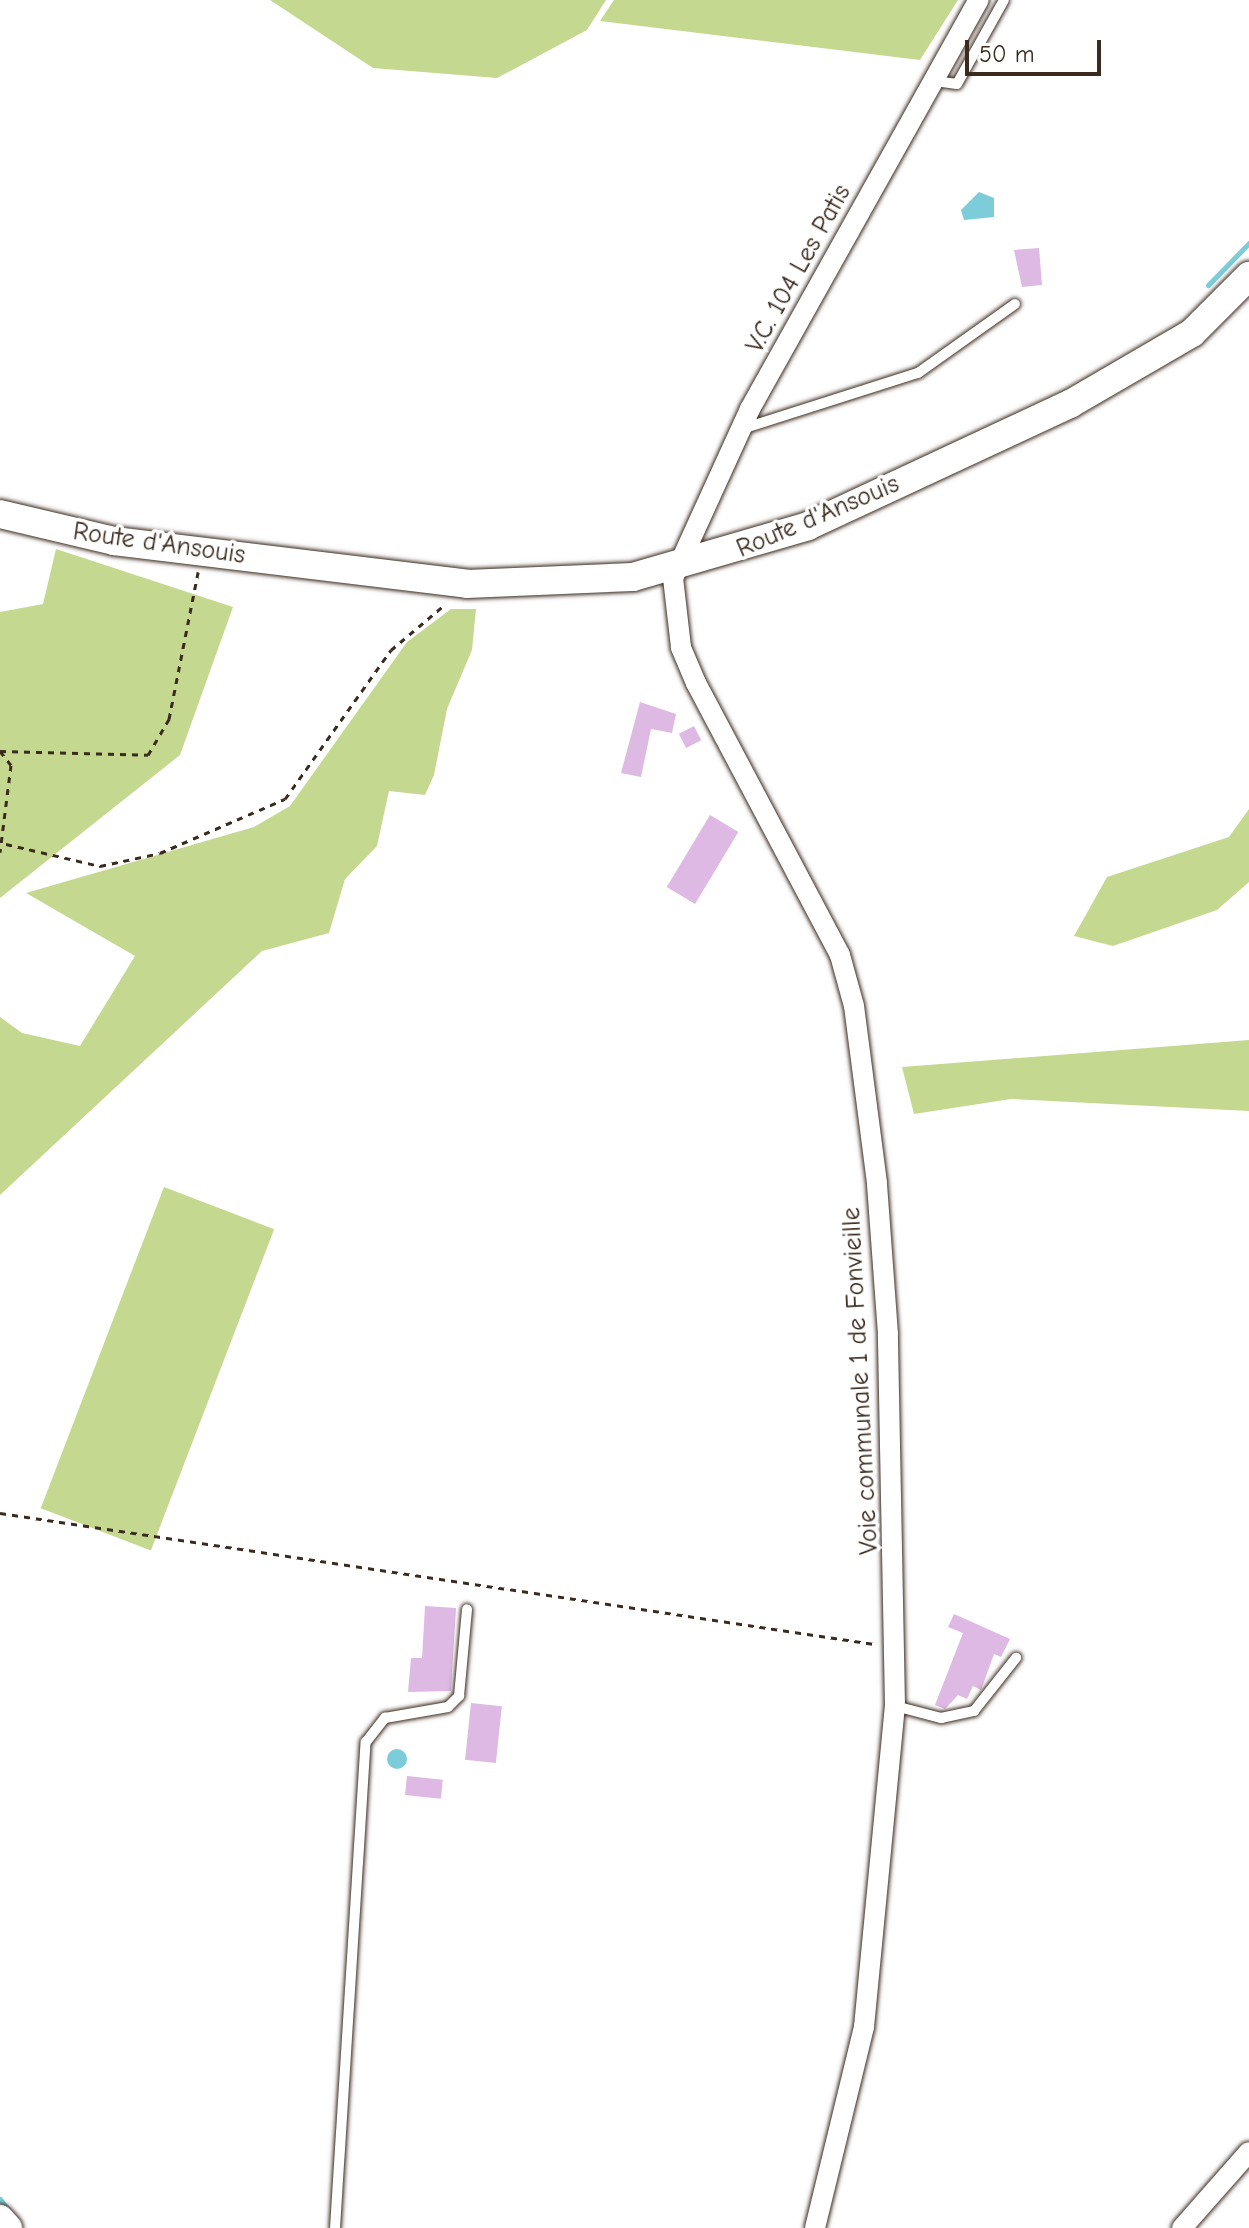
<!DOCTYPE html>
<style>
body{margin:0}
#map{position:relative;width:1249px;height:2228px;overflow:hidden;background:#fff;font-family:"Comic Neue",sans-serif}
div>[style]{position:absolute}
.green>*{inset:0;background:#c4d98f;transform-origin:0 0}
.water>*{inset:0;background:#7dccd9}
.round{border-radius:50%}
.stream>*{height:5px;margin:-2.5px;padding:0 2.5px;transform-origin:2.5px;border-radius:2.5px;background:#7dccd9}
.building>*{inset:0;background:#deb9e3;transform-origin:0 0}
.path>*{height:3px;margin-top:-1.5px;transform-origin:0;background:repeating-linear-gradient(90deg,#3b2a1e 0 6px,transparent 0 12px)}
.roads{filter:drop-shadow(0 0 2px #3b2a1e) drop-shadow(0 0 2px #3b2a1e)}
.lane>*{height:10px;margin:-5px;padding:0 5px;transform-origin:5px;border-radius:5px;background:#fff}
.street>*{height:20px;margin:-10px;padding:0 10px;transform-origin:10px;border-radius:10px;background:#fff}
.secondary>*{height:28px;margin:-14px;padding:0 14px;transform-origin:14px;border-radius:14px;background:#fff}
span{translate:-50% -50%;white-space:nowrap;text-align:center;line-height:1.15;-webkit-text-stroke:7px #fff;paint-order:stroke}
.street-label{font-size:26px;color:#3b2a1e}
.scale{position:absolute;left:965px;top:40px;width:136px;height:36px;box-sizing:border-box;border:4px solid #3b2a1e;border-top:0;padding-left:10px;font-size:24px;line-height:28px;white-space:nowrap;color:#3b2a1e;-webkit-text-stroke:6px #fff;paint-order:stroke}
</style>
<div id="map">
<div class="green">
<i style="clip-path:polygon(270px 0,606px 0,587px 30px,497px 78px,373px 68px)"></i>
<i style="clip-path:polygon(614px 0,958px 0,920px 60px,600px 21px)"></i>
<i style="clip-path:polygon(56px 549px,233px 607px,180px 755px,0 898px,0 612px,43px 604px)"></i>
<i style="clip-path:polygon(451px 609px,476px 609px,472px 650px,447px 709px,434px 775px,425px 795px,389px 791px,377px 846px,345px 879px,329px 933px,262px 951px,0 1195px,0 1017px,22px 1033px,80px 1046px,135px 956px,26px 893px,254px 827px,290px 806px,407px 642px)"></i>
<i style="clip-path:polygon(1249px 809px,1249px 882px,1217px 910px,1113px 946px,1074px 936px,1107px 877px,1229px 837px)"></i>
<i style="clip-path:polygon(1249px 1040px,1249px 1111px,1011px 1099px,914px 1114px,902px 1067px)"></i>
<i style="left:164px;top:1187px;width:118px;height:344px;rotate:21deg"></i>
</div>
<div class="water">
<i style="clip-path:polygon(979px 192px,994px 198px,994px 217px,964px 220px,961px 210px)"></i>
<i class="round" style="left:387px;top:1749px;width:20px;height:20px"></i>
</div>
<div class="stream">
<i style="left:1208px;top:285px;width:59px;rotate:-45.7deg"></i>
<i style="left:0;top:2199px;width:15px;rotate:53deg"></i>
</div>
<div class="building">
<i style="clip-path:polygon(1039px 248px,1042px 285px,1022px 287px,1014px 250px)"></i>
<i style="clip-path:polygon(640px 702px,676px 714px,672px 733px,651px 729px,641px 777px,621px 773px)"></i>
<i style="left:694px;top:726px;width:16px;height:17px;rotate:63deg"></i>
<i style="left:710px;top:815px;width:33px;height:84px;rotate:31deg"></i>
<i style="clip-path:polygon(425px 1606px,456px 1608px,451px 1691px,408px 1692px,411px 1658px,422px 1658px)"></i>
<i style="clip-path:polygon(954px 1614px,1010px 1639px,1001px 1657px,994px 1654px,981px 1690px,973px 1686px,967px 1699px,958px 1695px,945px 1709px,935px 1705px,963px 1633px,948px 1627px)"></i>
<i style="left:471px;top:1703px;width:31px;height:57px;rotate:6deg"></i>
<i style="left:407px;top:1776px;width:36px;height:19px;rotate:6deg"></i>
</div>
<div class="path">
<i style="left:0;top:751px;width:148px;rotate:1.5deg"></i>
<i style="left:148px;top:755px;width:42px;rotate:-59.7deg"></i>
<i style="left:169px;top:719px;width:150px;rotate:-78.8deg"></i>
<i style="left:0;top:751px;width:18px;rotate:52deg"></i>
<i style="left:11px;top:765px;width:88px;rotate:97.2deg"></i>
<i style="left:6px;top:844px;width:97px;rotate:13.2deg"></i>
<i style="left:100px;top:866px;width:61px;rotate:-12.2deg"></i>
<i style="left:160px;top:853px;width:136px;rotate:-23.4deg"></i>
<i style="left:285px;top:799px;width:183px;rotate:-54.6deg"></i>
<i style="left:391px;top:650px;width:68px;rotate:-40.2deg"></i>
<i style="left:0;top:1513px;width:884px;rotate:8.52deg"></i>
</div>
<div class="roads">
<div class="lane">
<i style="left:935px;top:81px;width:22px;rotate:8deg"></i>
<i style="left:957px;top:84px;width:96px;rotate:-60.8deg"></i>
<i style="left:742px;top:429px;width:185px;rotate:-17.7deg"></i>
<i style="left:918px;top:373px;width:119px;rotate:-35.4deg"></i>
<i style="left:895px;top:1706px;width:48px;rotate:14.6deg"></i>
<i style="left:941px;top:1718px;width:34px;rotate:-12deg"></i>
<i style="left:974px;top:1711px;width:68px;rotate:-51.6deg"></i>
<i style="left:335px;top:2228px;width:487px;rotate:-86.4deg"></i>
<i style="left:366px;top:1742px;width:31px;rotate:-52deg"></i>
<i style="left:385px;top:1718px;width:64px;rotate:-9.9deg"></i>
<i style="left:448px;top:1707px;width:16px;rotate:-45deg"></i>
<i style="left:459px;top:1696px;width:87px;rotate:-84.7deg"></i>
</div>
<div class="street">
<i style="left:815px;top:2228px;width:207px;rotate:-76.3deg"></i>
<i style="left:864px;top:2027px;width:322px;rotate:-84.5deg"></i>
<i style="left:895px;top:1706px;width:372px;rotate:-91.1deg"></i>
<i style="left:888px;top:1334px;width:151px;rotate:-94.2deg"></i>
<i style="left:877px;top:1183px;width:178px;rotate:-97.4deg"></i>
<i style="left:854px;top:1006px;width:53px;rotate:-105.4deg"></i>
<i style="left:840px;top:955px;width:308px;rotate:-117.9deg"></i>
<i style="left:696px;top:683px;width:39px;rotate:-113deg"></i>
<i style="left:681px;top:647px;width:69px;rotate:-96.6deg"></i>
<i style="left:673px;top:578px;width:186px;rotate:-65.5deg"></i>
<i style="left:750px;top:409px;width:469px;rotate:-60.8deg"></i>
<i style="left:1182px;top:2228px;width:101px;rotate:-48.6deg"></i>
</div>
<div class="secondary">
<i style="left:0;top:514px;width:117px;rotate:13.3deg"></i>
<i style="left:114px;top:541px;width:356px;rotate:6.9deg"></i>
<i style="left:467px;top:584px;width:166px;rotate:-2.4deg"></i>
<i style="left:633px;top:577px;width:182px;rotate:-16.2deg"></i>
<i style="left:808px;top:526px;width:289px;rotate:-25deg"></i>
<i style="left:1070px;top:404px;width:141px;rotate:-30.2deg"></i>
<i style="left:1192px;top:333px;width:81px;rotate:-45deg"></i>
<i style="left:0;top:2219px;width:12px;rotate:48deg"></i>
</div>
</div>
<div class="street-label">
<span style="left:799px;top:269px;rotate:-61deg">V.C. 104 Les Patis</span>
<span style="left:818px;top:517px;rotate:-23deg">Route d'Ansouis</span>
<span style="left:159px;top:544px;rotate:8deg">Route d'Ansouis</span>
<span style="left:861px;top:1381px;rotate:-93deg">Voie communale 1 de Fonvieille</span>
</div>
<div class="scale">50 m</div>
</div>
